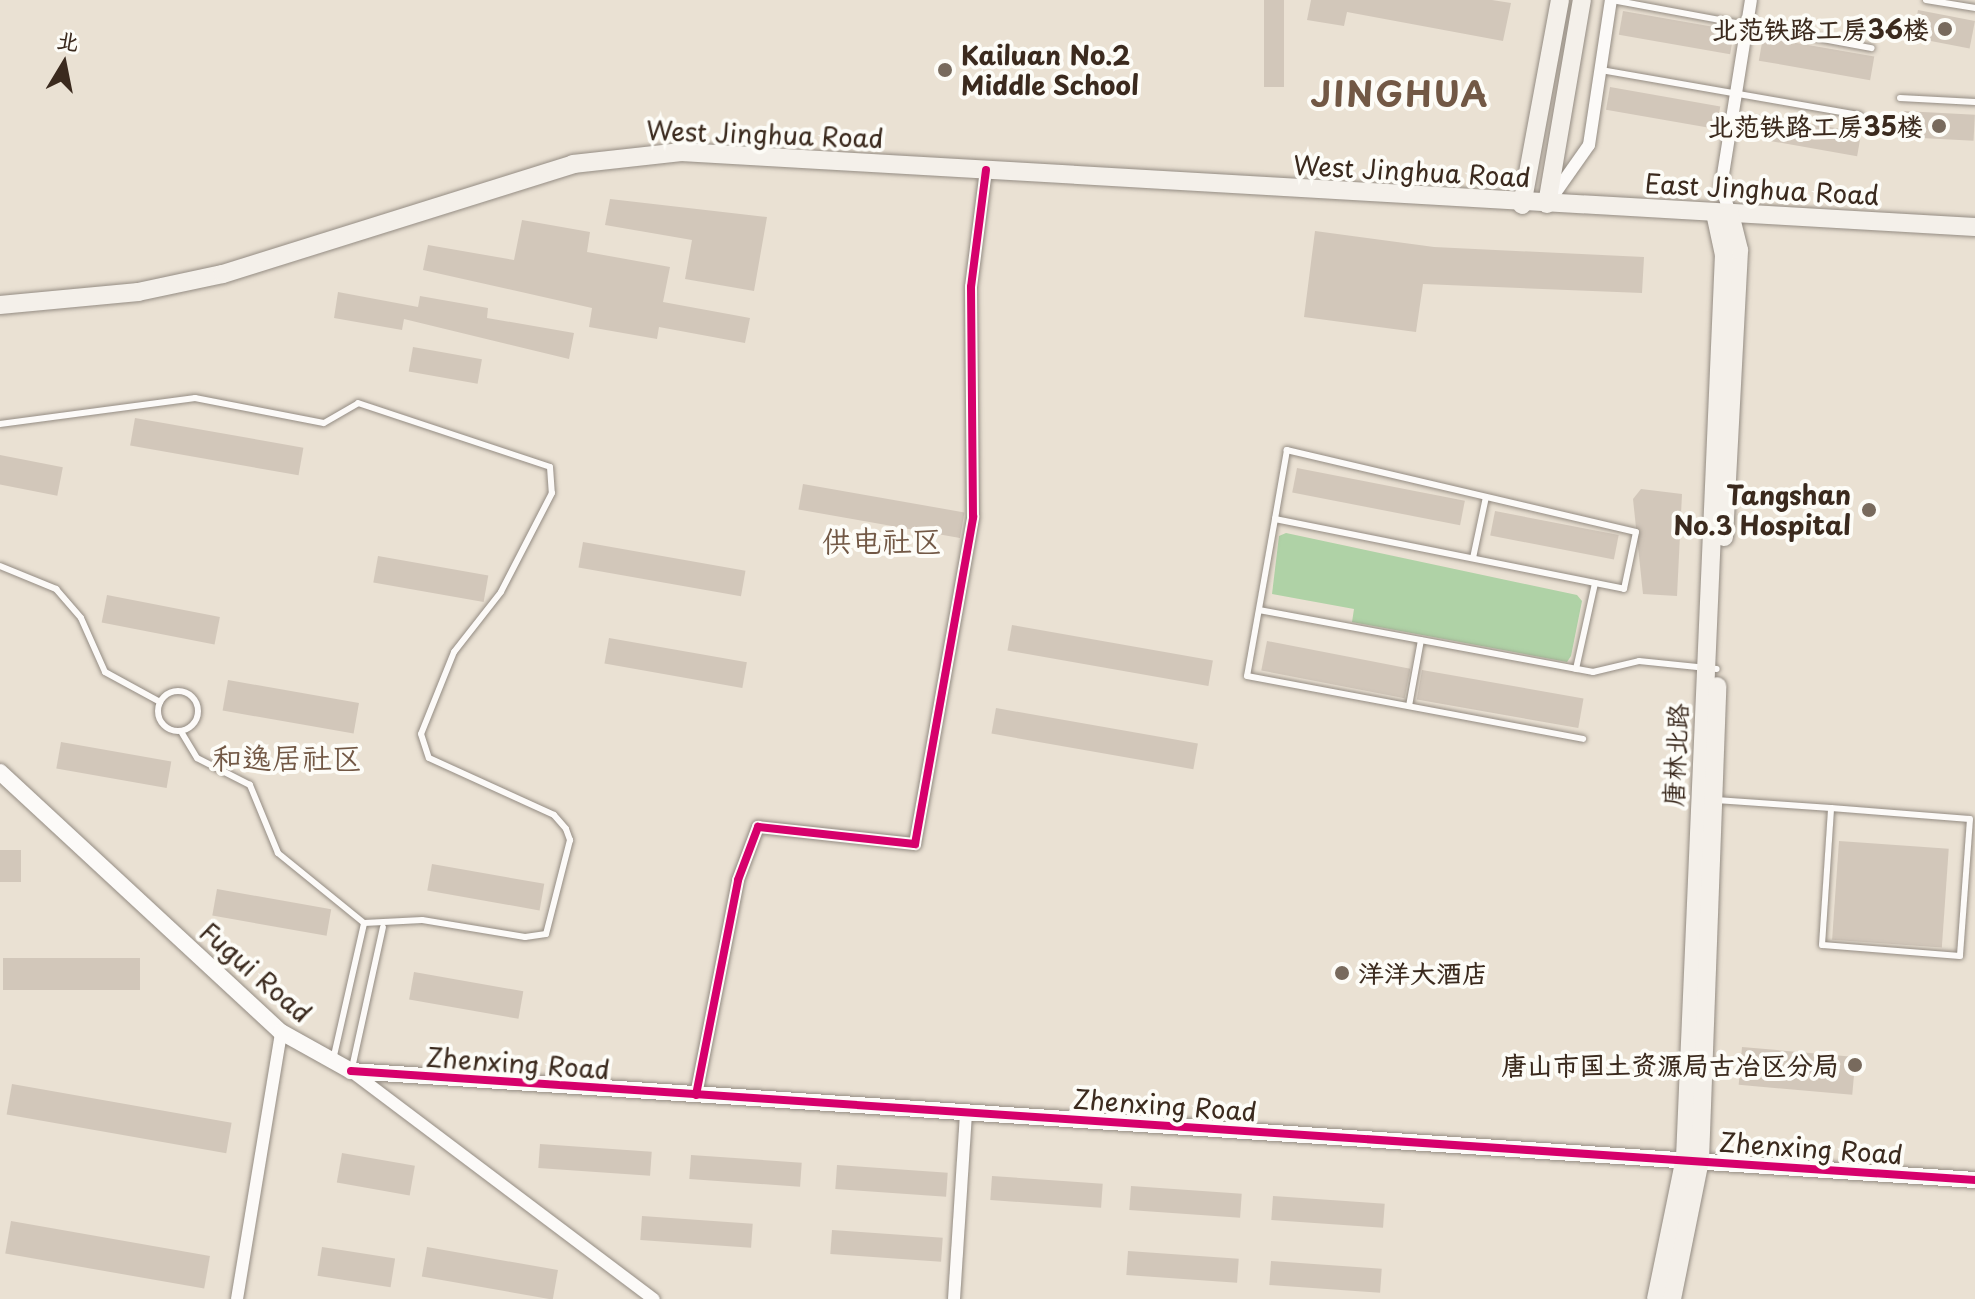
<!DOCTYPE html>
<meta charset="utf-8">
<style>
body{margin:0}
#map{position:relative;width:1975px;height:1299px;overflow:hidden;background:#eae1d3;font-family:"Playpen Sans","LXGW WenKai TC",sans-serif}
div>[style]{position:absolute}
.green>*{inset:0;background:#afd2a6}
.building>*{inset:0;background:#d2c7ba;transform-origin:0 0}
.roads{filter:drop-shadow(0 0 2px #948c83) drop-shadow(0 0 2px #948c83)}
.service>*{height:6px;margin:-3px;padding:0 3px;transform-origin:3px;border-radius:3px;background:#fcfaf8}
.service>.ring{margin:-3px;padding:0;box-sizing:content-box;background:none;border:6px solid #fcfaf8;border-radius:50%}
.minor>*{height:12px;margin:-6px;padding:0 6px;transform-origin:6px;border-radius:6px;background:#fcfaf8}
.tertiary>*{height:16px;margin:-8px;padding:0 8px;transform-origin:8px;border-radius:8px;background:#fcfaf8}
.secondary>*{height:18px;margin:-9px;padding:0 9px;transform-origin:9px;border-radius:9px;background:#f4f0ea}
.cycleway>*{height:8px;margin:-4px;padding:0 4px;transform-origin:4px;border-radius:4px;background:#d6006c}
.dots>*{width:22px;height:22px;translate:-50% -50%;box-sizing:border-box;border:4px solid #fdfcf7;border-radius:50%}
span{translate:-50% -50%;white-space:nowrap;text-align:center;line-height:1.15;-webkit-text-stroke:8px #fdfcf7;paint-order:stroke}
.poi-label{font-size:26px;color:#3b2a1e;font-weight:700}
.right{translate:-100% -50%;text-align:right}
.left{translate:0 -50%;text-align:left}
.street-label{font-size:26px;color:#3b2a1e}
.quarter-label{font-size:30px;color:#725845}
.district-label{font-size:34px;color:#725845;font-weight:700;letter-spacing:2px}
.north{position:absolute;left:24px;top:24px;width:80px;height:80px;-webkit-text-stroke:6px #fdfcf7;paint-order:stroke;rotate:10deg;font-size:22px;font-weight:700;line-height:32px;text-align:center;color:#3b2a1e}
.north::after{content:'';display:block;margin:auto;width:28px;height:36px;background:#3b2a1e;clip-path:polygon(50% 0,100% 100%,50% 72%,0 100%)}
</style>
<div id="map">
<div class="green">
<i style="clip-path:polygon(1286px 533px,1577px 595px,1582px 601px,1571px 656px,1567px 662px,1352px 622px,1354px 609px,1272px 594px,1279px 536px)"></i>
</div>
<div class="building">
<i style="left:1264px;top:0;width:20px;height:87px"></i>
<i style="clip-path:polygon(1311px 0,1492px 0,1511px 3px,1503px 41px,1347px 12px,1344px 26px,1307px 20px)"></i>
<i style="left:1918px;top:10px;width:58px;height:28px;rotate:11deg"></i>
<i style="left:1623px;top:11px;width:113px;height:24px;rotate:10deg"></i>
<i style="left:1763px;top:37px;width:113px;height:24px;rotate:10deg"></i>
<i style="left:1610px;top:87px;width:112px;height:23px;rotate:10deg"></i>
<i style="left:1904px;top:111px;width:71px;height:26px;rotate:3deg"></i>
<i style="left:1750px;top:113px;width:113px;height:24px;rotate:10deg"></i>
<i style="clip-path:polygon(610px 199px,767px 217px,754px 291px,685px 279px,692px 240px,605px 225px)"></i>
<i style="clip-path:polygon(522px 220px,590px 232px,587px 252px,670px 267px,663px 302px,750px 318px,745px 343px,659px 327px,657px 339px,589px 327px,592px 308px,423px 270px,428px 245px,514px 260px)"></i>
<i style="clip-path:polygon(1315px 231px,1434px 247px,1644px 257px,1642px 293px,1423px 284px,1416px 332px,1304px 317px)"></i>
<i style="clip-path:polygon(338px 292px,418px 307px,420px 296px,488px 308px,487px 318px,574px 333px,569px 359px,404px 319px,402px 330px,334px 318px)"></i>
<i style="left:413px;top:347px;width:70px;height:25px;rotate:10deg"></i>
<i style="left:135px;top:418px;width:171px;height:28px;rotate:10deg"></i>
<i style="left:0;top:455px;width:64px;height:29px;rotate:11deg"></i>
<i style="left:1297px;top:468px;width:171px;height:25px;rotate:11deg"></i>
<i style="left:803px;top:484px;width:164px;height:26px;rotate:10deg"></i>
<i style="clip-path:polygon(1641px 489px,1682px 494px,1677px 596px,1643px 594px,1633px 499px)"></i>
<i style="left:1495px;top:511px;width:126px;height:25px;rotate:11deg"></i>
<i style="left:583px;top:542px;width:165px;height:26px;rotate:10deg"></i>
<i style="left:378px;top:556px;width:112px;height:27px;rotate:10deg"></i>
<i style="left:107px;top:595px;width:115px;height:28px;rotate:11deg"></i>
<i style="left:1012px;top:625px;width:204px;height:26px;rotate:10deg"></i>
<i style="left:609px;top:638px;width:140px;height:26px;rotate:10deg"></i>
<i style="left:1267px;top:641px;width:146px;height:30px;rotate:11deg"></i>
<i style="left:1422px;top:670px;width:164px;height:30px;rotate:10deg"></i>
<i style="left:228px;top:680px;width:133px;height:31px;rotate:10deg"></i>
<i style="left:996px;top:708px;width:205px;height:26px;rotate:10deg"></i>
<i style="left:61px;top:742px;width:112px;height:27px;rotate:10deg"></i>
<i style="left:1839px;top:841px;width:110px;height:99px;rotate:4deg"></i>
<i style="left:0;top:850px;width:21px;height:32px"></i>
<i style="left:432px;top:864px;width:114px;height:27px;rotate:10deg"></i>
<i style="left:217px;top:889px;width:116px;height:27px;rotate:10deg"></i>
<i style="left:3px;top:958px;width:137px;height:32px"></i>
<i style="left:414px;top:972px;width:111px;height:28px;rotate:10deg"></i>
<i style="left:1742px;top:1047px;width:114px;height:38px;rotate:5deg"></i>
<i style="left:12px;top:1084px;width:223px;height:31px;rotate:10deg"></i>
<i style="left:540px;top:1144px;width:112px;height:24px;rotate:4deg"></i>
<i style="left:342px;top:1153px;width:74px;height:30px;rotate:10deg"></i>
<i style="left:691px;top:1155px;width:111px;height:24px;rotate:4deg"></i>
<i style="left:837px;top:1165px;width:111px;height:24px;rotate:4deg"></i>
<i style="left:992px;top:1176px;width:111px;height:24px;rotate:4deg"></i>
<i style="left:1131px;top:1186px;width:111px;height:24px;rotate:4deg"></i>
<i style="left:1273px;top:1196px;width:112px;height:24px;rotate:4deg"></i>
<i style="left:642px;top:1216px;width:111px;height:24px;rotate:4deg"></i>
<i style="left:11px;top:1221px;width:202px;height:33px;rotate:10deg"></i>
<i style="left:832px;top:1230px;width:111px;height:24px;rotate:4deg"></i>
<i style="left:322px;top:1247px;width:74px;height:29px;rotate:9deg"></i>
<i style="left:427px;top:1247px;width:133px;height:30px;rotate:10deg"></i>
<i style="left:1128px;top:1251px;width:111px;height:24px;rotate:4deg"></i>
<i style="left:1271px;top:1261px;width:111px;height:24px;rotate:4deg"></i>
</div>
<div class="roads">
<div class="service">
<i style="left:1612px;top:0;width:264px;rotate:10.5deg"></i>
<i style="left:1926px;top:0;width:50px;rotate:9.3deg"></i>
<i style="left:1601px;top:70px;width:263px;rotate:9.9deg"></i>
<i style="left:1900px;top:98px;width:75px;rotate:3.1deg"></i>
<i style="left:0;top:424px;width:197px;rotate:-7.6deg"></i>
<i style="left:195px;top:398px;width:131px;rotate:11deg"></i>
<i style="left:324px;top:423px;width:39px;rotate:-30deg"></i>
<i style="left:358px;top:403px;width:202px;rotate:18.4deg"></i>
<i style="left:550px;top:467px;width:26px;rotate:86deg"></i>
<i style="left:552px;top:493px;width:111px;rotate:117.3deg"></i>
<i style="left:501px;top:592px;width:76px;rotate:128.1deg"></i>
<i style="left:454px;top:652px;width:88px;rotate:111.9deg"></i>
<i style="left:421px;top:734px;width:25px;rotate:72deg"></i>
<i style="left:429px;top:758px;width:137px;rotate:24.5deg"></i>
<i style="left:554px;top:815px;width:18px;rotate:49deg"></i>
<i style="left:566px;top:829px;width:12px;rotate:70deg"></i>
<i style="left:570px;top:840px;width:97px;rotate:104.3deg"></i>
<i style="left:546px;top:934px;width:21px;rotate:172deg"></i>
<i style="left:525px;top:937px;width:104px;rotate:-170.6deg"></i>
<i style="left:422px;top:920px;width:58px;rotate:177deg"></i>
<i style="left:364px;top:923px;width:111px;rotate:-140.9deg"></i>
<i style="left:278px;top:853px;width:74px;rotate:-112.4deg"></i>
<i style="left:250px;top:785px;width:59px;rotate:-153deg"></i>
<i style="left:197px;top:758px;width:31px;rotate:-121deg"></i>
<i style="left:1275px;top:519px;width:356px;rotate:11.3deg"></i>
<i style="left:1624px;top:589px;width:58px;rotate:-78.1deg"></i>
<i style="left:1636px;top:532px;width:359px;rotate:-166.8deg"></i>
<i style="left:1287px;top:450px;width:70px;rotate:99.9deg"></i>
<i style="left:1275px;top:519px;width:159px;rotate:100.1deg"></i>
<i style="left:1247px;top:676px;width:342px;rotate:10.6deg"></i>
<i style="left:1473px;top:558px;width:62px;rotate:-78deg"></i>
<i style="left:0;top:566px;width:61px;rotate:22.3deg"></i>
<i style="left:56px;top:589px;width:38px;rotate:49deg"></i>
<i style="left:81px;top:618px;width:59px;rotate:66deg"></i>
<i style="left:105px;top:672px;width:63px;rotate:28.6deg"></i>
<i style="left:1259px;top:610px;width:340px;rotate:10.5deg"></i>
<i style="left:1593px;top:672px;width:47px;rotate:-13.4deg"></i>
<i style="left:1639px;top:661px;width:78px;rotate:5.9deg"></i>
<i style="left:1576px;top:669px;width:88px;rotate:-77.5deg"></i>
<i class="ring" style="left:158px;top:691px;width:34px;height:34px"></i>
<i style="left:1409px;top:706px;width:67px;rotate:-79.7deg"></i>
<i style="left:1716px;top:800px;width:115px;rotate:4deg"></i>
<i style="left:1831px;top:808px;width:139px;rotate:4.5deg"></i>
<i style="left:1970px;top:819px;width:137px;rotate:94.2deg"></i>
<i style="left:1960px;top:956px;width:138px;rotate:-175.4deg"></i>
<i style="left:1822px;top:945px;width:137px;rotate:-86.2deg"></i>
<i style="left:333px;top:1060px;width:140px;rotate:-77.2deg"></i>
<i style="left:352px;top:1068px;width:144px;rotate:-77.6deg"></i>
</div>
<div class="minor">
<i style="left:1551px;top:199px;width:66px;rotate:-54.9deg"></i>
<i style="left:1589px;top:145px;width:147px;rotate:-81.4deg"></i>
<i style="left:1730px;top:213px;width:28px;rotate:-109deg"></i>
<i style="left:1721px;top:187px;width:189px;rotate:-80.9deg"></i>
<i style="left:351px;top:1071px;width:379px;rotate:37deg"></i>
<i style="left:696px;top:1095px;width:219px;rotate:-78.9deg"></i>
<i style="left:738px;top:880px;width:57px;rotate:-69.3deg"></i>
<i style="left:758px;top:827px;width:158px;rotate:6.2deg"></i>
<i style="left:915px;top:844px;width:332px;rotate:-79.9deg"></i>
<i style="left:973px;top:517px;width:230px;rotate:-90.5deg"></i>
<i style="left:971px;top:287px;width:118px;rotate:-82.7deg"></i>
<i style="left:237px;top:1299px;width:271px;rotate:-80.6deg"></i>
<i style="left:954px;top:1299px;width:187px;rotate:-86.3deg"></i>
</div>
<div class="tertiary">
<i style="left:0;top:772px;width:383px;rotate:42.8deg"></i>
<i style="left:281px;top:1032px;width:80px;rotate:29.1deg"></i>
<i style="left:351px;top:1071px;width:1628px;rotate:3.84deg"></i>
</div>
<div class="secondary">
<i style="left:1547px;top:204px;width:207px;rotate:-80.3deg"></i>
<i style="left:1522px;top:205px;width:208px;rotate:-79.5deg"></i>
<i style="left:0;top:305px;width:139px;rotate:-5.4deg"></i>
<i style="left:138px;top:292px;width:87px;rotate:-12deg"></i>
<i style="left:223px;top:274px;width:367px;rotate:-17.4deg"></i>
<i style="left:573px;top:164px;width:109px;rotate:-6.3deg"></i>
<i style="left:681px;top:152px;width:1296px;rotate:3.32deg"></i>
<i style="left:1724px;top:537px;width:287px;rotate:-87deg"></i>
<i style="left:1739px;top:250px;width:38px;rotate:-104deg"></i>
<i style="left:1656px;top:1299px;width:144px;rotate:-78.4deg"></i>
<i style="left:1685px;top:1158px;width:904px;rotate:-87.53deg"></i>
<i style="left:1724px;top:255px;width:43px;rotate:-102.1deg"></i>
<i style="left:1672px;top:1299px;width:142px;rotate:-78.6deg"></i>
<i style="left:1700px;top:1160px;width:474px;rotate:-87.9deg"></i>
</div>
</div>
<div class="cycleway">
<i style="left:351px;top:1071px;width:1628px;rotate:3.84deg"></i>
<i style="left:696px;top:1095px;width:219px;rotate:-78.9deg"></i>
<i style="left:738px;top:880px;width:57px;rotate:-69.3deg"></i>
<i style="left:758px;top:827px;width:158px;rotate:6.2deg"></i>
<i style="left:915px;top:844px;width:332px;rotate:-79.9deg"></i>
<i style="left:973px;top:517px;width:230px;rotate:-90.5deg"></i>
<i style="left:971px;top:287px;width:118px;rotate:-82.7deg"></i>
</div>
<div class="dots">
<i style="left:1945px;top:29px;background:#786a5d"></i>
<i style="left:945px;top:70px;background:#786a5d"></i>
<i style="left:1939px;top:126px;background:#786a5d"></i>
<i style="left:1869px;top:510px;background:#786a5d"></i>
<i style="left:1342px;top:973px;background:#786a5d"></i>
<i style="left:1855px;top:1065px;background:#786a5d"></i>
</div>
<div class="poi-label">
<span class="right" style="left:1929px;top:29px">北范铁路工房36楼</span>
<span class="left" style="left:961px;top:70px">Kailuan No.2<br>Middle School</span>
<span class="right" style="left:1923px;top:126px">北范铁路工房35楼</span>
<span class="right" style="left:1851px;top:510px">Tangshan<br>No.3 Hospital</span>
<span class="left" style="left:1358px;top:973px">洋洋大酒店</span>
<span class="right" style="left:1839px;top:1065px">唐山市国土资源局古冶区分局</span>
</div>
<div class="street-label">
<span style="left:765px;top:134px;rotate:2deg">West Jinghua Road</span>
<span style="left:1412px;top:171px;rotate:3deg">West Jinghua Road</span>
<span style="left:1762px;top:189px;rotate:3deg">East Jinghua Road</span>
<span style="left:1675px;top:755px;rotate:-87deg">唐林北路</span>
<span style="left:256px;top:972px;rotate:41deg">Fugui Road</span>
<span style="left:518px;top:1063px;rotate:4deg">Zhenxing Road</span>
<span style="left:1165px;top:1105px;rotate:4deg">Zhenxing Road</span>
<span style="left:1811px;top:1148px;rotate:4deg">Zhenxing Road</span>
</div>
<div class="quarter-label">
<span style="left:882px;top:540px">供电社区</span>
<span style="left:287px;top:757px">和逸居社区</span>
</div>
<div class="district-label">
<span style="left:1400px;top:94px">JINGHUA</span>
</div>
<div class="north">北</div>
</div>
